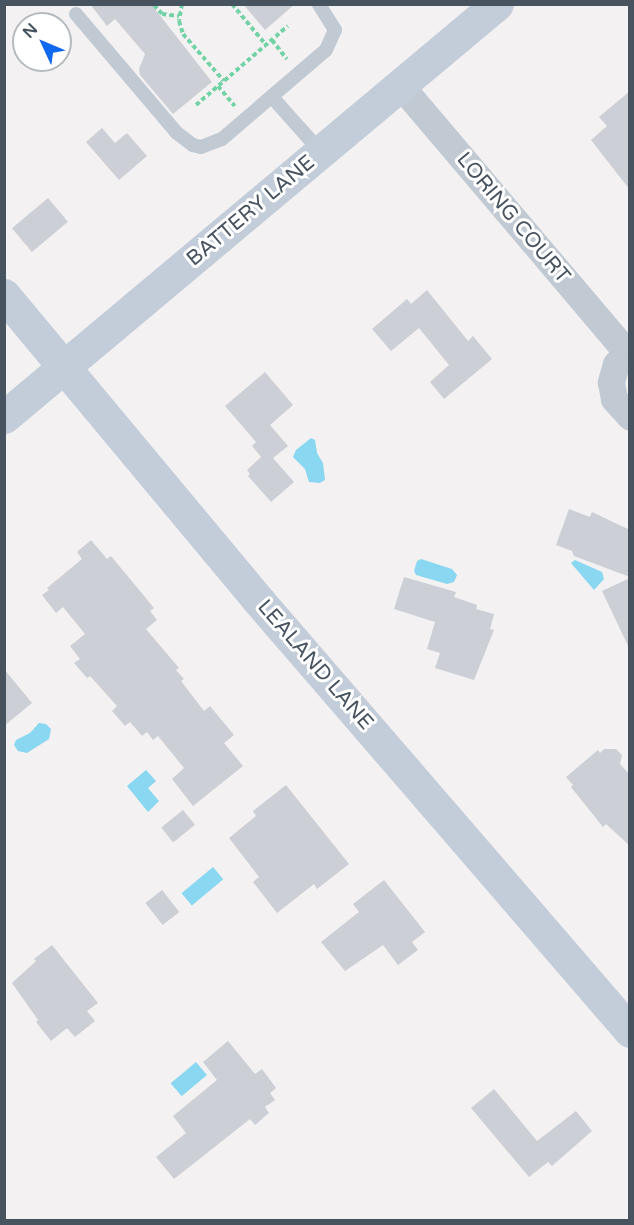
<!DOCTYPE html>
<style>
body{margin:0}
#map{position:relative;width:634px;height:1225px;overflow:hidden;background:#f3f1f1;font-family:"Varela Round",sans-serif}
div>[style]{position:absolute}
.water>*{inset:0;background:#89d7f1;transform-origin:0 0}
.building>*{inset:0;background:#cccfd5;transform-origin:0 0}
.path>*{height:4px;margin-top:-2px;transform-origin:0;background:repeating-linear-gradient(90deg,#74d2a7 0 4.5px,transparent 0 7.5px)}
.lane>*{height:14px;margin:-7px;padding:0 7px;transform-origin:7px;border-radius:7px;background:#c1cad3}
.street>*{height:27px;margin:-13.5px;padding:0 13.5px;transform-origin:13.5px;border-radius:13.5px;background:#c1cad3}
.secondary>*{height:33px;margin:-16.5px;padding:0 16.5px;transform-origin:16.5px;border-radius:16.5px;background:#c3cdda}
span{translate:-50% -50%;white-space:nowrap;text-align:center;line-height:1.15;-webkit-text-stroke:6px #fff;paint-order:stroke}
.street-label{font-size:21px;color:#47535f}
.frame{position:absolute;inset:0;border:6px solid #47535f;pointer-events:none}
.north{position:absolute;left:12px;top:12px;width:60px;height:60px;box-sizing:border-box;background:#fff;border:2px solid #b5babf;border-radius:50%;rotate:314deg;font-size:16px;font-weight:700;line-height:24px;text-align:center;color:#47535f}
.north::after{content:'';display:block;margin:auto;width:21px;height:27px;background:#1068ee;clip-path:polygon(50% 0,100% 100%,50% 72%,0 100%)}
</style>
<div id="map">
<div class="water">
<i style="clip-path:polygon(311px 438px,315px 440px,317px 453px,323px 463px,325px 480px,320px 483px,309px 482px,305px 469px,293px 457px,296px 450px)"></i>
<i style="clip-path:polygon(421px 559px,452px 569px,457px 575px,454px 582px,447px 584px,416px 575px,414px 571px,417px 561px)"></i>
<i style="clip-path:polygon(575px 560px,602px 572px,604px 579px,594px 590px,571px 563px)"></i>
<i style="clip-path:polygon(39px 723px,46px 724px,51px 729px,49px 739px,27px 753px,18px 751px,14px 745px,16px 740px,30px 733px)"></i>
<i style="clip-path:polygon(146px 770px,156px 781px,148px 788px,159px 801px,148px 812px,127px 786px)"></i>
<i style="left:213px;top:867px;width:16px;height:41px;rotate:50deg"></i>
<i style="left:196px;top:1062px;width:17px;height:33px;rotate:50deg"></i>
</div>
<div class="building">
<i style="clip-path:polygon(90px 4px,151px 4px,212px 82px,173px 114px,140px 75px,139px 69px,145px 54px,115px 19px,107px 26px)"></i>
<i style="clip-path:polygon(243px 4px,295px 4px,265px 30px)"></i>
<i style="clip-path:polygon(630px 91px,630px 190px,591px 140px,607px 126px,599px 117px)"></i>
<i style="clip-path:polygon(102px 128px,115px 143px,127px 133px,147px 156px,119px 180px,86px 142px)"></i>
<i style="left:48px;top:198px;width:31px;height:47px;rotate:50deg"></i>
<i style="clip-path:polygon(427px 290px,468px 341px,473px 336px,492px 359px,444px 399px,430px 382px,449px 365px,419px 328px,391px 351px,372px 329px,407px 299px,411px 304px)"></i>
<i style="clip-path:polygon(265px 372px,293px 405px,270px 425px,288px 446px,273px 458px,294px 482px,271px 502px,248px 476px,250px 474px,247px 470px,261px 457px,252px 446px,256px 442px,225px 406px)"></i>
<i style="clip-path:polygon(569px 509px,590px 517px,592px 512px,630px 530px,630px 577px,574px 556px,572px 551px,556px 545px)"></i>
<i style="clip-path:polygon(91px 540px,107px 559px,111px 556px,154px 608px,150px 611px,157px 620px,146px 629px,179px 668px,176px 670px,184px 679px,181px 681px,204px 711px,210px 706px,234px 735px,224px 743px,243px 766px,193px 806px,172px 779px,184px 768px,158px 736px,153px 740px,147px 732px,142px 736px,130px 722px,125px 726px,112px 711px,117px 706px,90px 676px,87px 678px,74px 663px,80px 659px,70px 646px,85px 634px,63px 607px,56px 613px,42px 595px,49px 590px,47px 588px,82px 559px,77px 552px)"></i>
<i style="clip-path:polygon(404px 577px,456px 592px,454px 597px,477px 605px,476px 609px,494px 614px,490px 629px,494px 630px,474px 680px,435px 668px,440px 653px,427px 649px,435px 622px,394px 609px)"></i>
<i style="clip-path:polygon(630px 578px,630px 650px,602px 591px)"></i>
<i style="clip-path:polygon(4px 669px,32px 703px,4px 726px)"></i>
<i style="clip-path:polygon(604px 749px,616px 749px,622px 755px,620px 764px,630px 775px,630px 846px,606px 824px,603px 827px,571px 787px,573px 785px,566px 777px,598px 750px,600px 753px)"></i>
<i style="clip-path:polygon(286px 785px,349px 864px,317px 889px,314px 884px,277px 913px,253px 882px,259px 877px,229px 838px,256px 816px,253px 811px)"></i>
<i style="left:183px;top:810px;width:19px;height:28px;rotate:51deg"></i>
<i style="clip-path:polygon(384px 880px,425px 932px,412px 942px,418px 950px,398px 965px,383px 945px,345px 971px,321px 942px,359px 912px,353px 904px)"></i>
<i style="left:162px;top:890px;width:28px;height:21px;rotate:52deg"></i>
<i style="clip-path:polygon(52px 945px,98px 1003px,87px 1011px,95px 1021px,75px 1037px,67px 1028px,51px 1041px,36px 1022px,38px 1020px,12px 983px,36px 961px,34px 959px)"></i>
<i style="clip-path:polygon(228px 1041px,255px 1074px,262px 1069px,276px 1088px,270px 1093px,275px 1100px,265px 1107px,269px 1113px,255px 1125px,250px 1119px,174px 1179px,156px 1157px,186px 1133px,173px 1116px,217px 1080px,203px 1062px)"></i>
<i style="clip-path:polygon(494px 1089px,537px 1141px,576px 1111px,592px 1131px,552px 1166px,548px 1162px,529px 1177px,471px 1108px)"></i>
</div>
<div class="path">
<i style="left:182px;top:4px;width:17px;rotate:100deg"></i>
<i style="left:179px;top:21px;width:14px;rotate:73deg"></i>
<i style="left:183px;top:34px;width:62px;rotate:48.9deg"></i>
<i style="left:232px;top:4px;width:53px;rotate:50.3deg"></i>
<i style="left:154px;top:5px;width:12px;rotate:48deg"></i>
<i style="left:162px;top:14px;width:17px;rotate:7deg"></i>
<i style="left:272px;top:40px;width:24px;rotate:52deg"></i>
<i style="left:218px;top:86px;width:26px;rotate:50deg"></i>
<i style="left:196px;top:105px;width:121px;rotate:-40.7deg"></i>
</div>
<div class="lane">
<i style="left:76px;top:14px;width:156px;rotate:49.7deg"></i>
<i style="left:177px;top:133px;width:20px;rotate:37deg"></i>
<i style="left:193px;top:145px;width:8px;rotate:14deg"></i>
<i style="left:201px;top:147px;width:22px;rotate:-21deg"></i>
<i style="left:222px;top:139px;width:137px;rotate:-40.6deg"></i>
<i style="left:326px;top:50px;width:22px;rotate:-66deg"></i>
<i style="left:335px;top:30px;width:31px;rotate:-122deg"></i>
<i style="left:272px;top:97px;width:74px;rotate:48.3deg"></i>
</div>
<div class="street">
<i style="left:401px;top:86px;width:348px;rotate:49.7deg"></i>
<i style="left:630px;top:348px;width:21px;rotate:131deg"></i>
<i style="left:616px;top:364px;width:19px;rotate:106deg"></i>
<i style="left:611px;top:382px;width:17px;rotate:80deg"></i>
<i style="left:614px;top:399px;width:24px;rotate:48deg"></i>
</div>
<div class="secondary">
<i style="left:4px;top:295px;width:398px;rotate:50.2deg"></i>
<i style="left:259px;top:601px;width:568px;rotate:49.21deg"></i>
<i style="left:4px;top:417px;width:643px;rotate:-39.95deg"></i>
</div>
<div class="street-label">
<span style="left:251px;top:211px;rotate:-40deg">BATTERY LANE</span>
<span style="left:513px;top:218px;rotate:50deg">LORING COURT</span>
<span style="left:315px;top:665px;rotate:49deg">LEALAND LANE</span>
</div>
<div class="frame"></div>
<div class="north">N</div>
</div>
